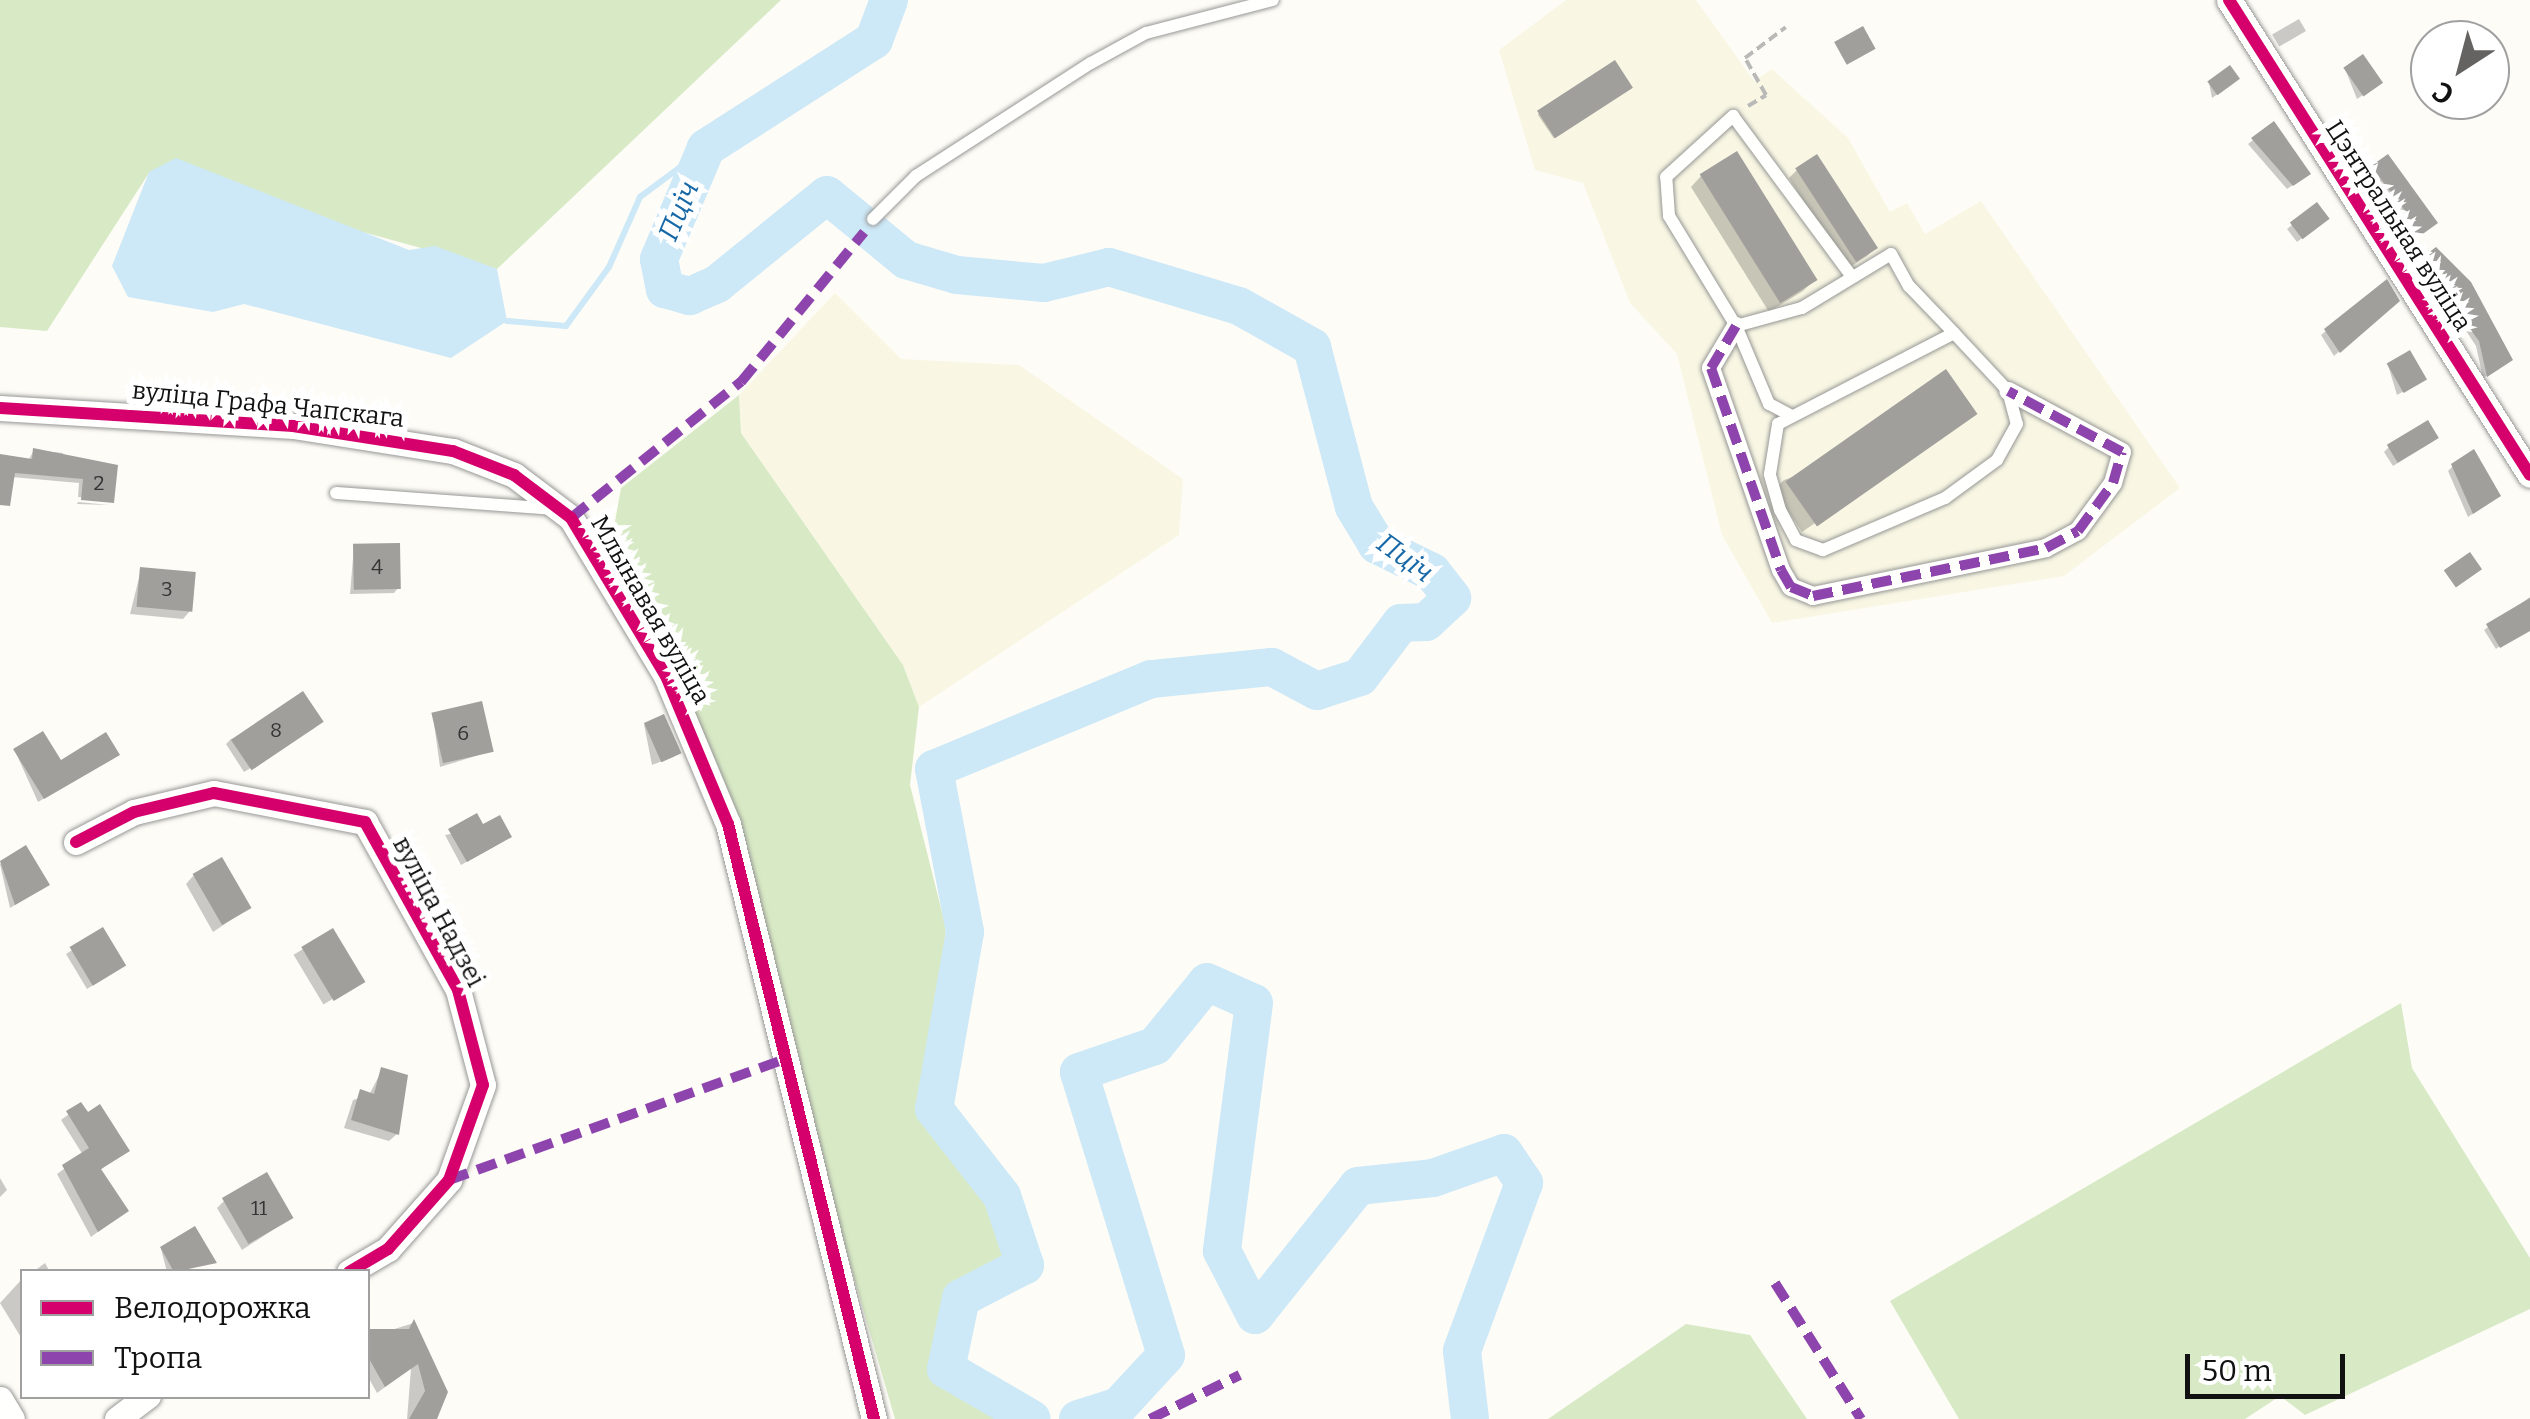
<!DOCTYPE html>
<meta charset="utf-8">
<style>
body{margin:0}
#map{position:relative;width:2530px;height:1419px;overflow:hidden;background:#fdfcf7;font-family:Bitter,serif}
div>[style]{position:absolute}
.farmland>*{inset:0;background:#f9f7e4}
.forest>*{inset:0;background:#d8eac5}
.water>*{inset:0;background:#cde8f7}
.shadow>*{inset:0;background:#0003;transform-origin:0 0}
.stream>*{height:6px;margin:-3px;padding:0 3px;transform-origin:3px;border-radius:3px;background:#cde8f7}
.river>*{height:38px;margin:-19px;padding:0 19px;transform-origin:19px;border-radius:19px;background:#cde8f7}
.building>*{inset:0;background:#a19f9c;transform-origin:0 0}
.path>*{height:4px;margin-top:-2px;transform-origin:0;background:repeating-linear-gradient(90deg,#b9b9b8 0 10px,transparent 0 15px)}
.roads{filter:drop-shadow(0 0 2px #979795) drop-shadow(0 0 2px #979795)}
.service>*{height:12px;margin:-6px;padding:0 6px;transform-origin:6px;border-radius:6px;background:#fffffe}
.pedestrian>*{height:18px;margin:-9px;padding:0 9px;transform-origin:9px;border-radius:9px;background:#fffffe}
.minor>*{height:25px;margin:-12.5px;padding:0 12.5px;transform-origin:12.5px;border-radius:12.5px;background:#fffffe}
.quiet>*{height:10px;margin-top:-5px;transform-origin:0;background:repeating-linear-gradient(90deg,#8e44ad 0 20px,transparent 0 30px)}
.cycleway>*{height:12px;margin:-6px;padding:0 6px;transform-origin:6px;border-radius:6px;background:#d6006c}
span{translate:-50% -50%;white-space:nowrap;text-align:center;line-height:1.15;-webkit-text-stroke:10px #fff;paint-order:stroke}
.number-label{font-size:20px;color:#353434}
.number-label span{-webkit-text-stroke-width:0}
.street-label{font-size:25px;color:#111}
.water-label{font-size:28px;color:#1768a6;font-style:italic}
.legend{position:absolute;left:20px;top:1269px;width:350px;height:130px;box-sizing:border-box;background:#fff;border:2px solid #a0a0a0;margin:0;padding:12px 18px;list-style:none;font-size:30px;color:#111}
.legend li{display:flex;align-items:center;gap:20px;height:50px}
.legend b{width:50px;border:2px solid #a0a0a0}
.north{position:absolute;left:2410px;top:20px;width:100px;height:100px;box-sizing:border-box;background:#fff;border:2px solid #a0a0a0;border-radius:50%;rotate:216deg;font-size:28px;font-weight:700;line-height:40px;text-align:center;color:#111}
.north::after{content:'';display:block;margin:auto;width:35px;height:45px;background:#646362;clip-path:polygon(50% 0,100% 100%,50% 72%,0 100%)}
.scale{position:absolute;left:2185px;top:1354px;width:160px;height:45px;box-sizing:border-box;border:5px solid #111;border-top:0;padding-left:12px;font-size:30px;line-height:35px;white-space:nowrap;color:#111;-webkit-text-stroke:8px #fff;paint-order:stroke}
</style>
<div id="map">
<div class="farmland">
<i style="clip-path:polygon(1566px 0,1696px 0,1754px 81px,1772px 69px,1848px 138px,1890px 212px,1907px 203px,1925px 234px,1981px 201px,2180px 488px,2064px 576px,1772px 623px,1722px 535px,1677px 354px,1630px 303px,1583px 183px,1535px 170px,1499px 50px)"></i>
<i style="clip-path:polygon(835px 293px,901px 359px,1019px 365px,1183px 479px,1179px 535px,919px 707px,903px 665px,741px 433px,739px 395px)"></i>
</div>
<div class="forest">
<i style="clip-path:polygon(0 0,781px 0,497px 269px,149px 173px,47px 331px,0 327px)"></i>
<i style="clip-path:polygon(739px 395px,741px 433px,903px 665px,919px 707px,910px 785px,946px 928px,929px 1112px,997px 1197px,1017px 1261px,957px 1288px,941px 1371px,1023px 1419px,895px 1419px,680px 678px,611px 544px,621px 488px)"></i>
<i style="clip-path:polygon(2401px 1003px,2412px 1068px,2530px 1258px,2530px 1309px,2305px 1415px,2280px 1396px,2245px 1419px,1959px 1419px,1890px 1301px)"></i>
<i style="clip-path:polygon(1686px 1324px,1750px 1335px,1807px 1419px,1548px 1419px)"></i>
</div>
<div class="water">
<i style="clip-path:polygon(176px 158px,409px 250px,435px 246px,497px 269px,507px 321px,451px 358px,244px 304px,213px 312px,128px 297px,112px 266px,149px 172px)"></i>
</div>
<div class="shadow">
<i style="left:2299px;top:19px;width:14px;height:31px;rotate:60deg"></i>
<i style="left:1614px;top:63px;width:29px;height:92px;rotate:56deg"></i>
<i style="clip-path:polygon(2345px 69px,2375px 87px,2357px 99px)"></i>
<i style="clip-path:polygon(2209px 83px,2232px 84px,2212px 98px)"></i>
<i style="clip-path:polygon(2273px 124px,2303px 178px,2287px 189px,2248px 144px)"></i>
<i style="clip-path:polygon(2387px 157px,2431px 226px,2408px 243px,2398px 228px,2406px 221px,2369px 172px)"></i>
<i style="clip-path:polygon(1797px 170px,1875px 248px,1867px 256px,1847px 269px,1789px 178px)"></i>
<i style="clip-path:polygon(1701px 176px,1814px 280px,1803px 291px,1769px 312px,1691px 187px)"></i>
<i style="clip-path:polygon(2322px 223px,2297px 242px,2287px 229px,2292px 225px)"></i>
<i style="clip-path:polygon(2421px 262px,2506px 363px,2483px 378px,2476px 346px)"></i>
<i style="clip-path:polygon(2397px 300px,2334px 356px,2321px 335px,2326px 331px)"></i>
<i style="clip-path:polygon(2388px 365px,2419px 383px,2397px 395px)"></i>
<i style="clip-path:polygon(1974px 414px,1802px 532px,1774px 490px,1784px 480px)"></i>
<i style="clip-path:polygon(2432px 442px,2393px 466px,2384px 452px,2389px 447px)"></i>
<i style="clip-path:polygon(34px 450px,63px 453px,62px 463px,111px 500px,78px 497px,79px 483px,12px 477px,0 496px,0 457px,28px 461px)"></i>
<i style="clip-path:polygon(2453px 466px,2493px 500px,2468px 517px,2448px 471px)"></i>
<i style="clip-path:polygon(78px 502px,109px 505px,77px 504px)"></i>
<i style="clip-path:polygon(354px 546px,398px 588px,394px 593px,350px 594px)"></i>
<i style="clip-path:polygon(141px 570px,190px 611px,183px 619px,130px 614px)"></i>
<i style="clip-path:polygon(2530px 597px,2530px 620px,2496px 649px,2484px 630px)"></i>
<i style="clip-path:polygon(433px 716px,492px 751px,440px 767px)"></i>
<i style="clip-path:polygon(644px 724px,678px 753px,673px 757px,652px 765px)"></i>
<i style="clip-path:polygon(316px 727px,244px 772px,226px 744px,231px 739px)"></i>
<i style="clip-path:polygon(15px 751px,60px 763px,112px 759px,38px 802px)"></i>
<i style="clip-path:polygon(482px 828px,504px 841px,461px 865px,445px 835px)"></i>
<i style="clip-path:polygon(26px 849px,42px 889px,10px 908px,0 864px)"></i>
<i style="clip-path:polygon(193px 876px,249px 908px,213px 932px,186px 884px)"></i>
<i style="clip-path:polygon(102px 931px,118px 970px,87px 989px,66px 954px)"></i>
<i style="left:333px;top:931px;width:58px;height:46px;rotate:59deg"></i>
<i style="clip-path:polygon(382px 1070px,397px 1134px,389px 1141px,344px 1128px,353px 1100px,369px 1095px)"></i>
<i style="clip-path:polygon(81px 1105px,127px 1150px,99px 1171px,126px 1211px,91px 1237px,57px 1174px,83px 1155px,61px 1120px)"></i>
<i style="clip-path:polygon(0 1178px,7px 1190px,0 1197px)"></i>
<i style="clip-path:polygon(224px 1201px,291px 1218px,242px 1250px,217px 1208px)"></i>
<i style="clip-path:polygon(161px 1249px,214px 1262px,167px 1272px)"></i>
<i style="clip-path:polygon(45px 1263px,50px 1272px,33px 1272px)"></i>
<i style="clip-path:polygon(22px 1279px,22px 1339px,0 1303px)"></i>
<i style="clip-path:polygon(414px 1323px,431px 1419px,407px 1419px,411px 1368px,377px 1393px,368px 1377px,368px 1337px)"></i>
</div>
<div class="stream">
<i style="left:507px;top:321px;width:59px;rotate:4.8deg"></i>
<i style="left:566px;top:326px;width:73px;rotate:-53.9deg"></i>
<i style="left:609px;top:267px;width:77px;rotate:-66.1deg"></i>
<i style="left:640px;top:197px;width:82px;rotate:-36.6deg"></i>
</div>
<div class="river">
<i style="left:889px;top:0;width:43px;rotate:110.6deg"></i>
<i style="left:874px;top:40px;width:200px;rotate:147.3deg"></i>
<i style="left:706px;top:148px;width:121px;rotate:112.9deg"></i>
<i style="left:659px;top:259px;width:31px;rotate:79deg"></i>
<i style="left:665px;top:289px;width:26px;rotate:16deg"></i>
<i style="left:690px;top:296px;width:30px;rotate:-24deg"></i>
<i style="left:717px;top:284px;width:141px;rotate:-39deg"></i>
<i style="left:827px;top:195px;width:102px;rotate:39.4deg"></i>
<i style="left:906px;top:260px;width:53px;rotate:16.4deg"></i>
<i style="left:957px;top:275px;width:87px;rotate:5.3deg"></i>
<i style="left:1044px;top:283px;width:67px;rotate:-13.8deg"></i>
<i style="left:1109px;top:267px;width:136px;rotate:16.7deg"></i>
<i style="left:1239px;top:306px;width:84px;rotate:29.3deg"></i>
<i style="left:1312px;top:347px;width:165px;rotate:75.3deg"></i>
<i style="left:1354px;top:507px;width:44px;rotate:58.8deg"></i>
<i style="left:1377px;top:545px;width:61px;rotate:26.1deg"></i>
<i style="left:1432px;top:572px;width:33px;rotate:52deg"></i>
<i style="left:1452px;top:598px;width:35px;rotate:137deg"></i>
<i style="left:1426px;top:622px;width:25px;rotate:178deg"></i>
<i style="left:1401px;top:623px;width:68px;rotate:127.2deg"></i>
<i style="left:1360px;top:677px;width:45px;rotate:162deg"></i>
<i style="left:1317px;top:691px;width:51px;rotate:-151.9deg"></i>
<i style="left:1272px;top:667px;width:122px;rotate:174.3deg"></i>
<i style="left:1151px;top:679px;width:235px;rotate:157.5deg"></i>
<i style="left:934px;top:769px;width:166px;rotate:79.2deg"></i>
<i style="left:965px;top:932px;width:180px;rotate:99.9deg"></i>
<i style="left:934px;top:1109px;width:110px;rotate:52deg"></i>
<i style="left:1002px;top:1196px;width:73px;rotate:71.6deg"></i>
<i style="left:1025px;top:1265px;width:72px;rotate:152.7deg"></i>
<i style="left:961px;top:1298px;width:73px;rotate:101.9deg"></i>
<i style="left:946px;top:1369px;width:99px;rotate:30.2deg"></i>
<i style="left:1078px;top:1419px;width:43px;rotate:-17.6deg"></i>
<i style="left:1119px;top:1406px;width:69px;rotate:-47.3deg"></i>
<i style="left:1166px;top:1355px;width:296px;rotate:-107.1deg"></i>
<i style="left:1079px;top:1072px;width:80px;rotate:-18.9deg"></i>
<i style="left:1155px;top:1046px;width:82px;rotate:-50.9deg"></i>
<i style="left:1207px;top:982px;width:51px;rotate:24.1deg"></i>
<i style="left:1254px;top:1003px;width:250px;rotate:97.4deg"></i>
<i style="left:1222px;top:1251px;width:72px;rotate:62.7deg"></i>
<i style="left:1255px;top:1315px;width:165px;rotate:-51.4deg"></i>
<i style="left:1358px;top:1186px;width:75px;rotate:-6.1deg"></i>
<i style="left:1433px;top:1178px;width:75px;rotate:-19.4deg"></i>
<i style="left:1504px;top:1153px;width:36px;rotate:56deg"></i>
<i style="left:1524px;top:1183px;width:179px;rotate:110.3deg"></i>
<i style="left:1462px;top:1351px;width:68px;rotate:83.3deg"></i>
</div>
<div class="building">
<i style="left:1863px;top:26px;width:26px;height:33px;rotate:61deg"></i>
<i style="left:2363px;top:54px;width:35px;height:24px;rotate:55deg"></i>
<i style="left:1615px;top:60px;width:33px;height:93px;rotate:57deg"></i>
<i style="left:2230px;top:65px;width:17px;height:28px;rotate:54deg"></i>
<i style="clip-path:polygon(2274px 121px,2311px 174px,2293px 186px,2251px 138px)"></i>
<i style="left:1737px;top:151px;width:152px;height:44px;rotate:58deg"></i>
<i style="left:1817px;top:154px;width:112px;height:26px;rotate:57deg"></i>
<i style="clip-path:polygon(2388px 154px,2438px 223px,2413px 241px,2400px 223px,2409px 216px,2371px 166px)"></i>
<i style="left:2317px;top:202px;width:21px;height:34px;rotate:53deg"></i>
<i style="clip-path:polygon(2436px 247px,2471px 282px,2513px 360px,2487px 377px,2479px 341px,2419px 260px)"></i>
<i style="clip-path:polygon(2387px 279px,2400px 301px,2340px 353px,2324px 329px)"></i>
<i style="left:2410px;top:350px;width:34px;height:27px;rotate:60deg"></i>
<i style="left:1946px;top:369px;width:55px;height:196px;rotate:55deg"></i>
<i style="left:2428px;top:420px;width:21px;height:48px;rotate:59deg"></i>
<i style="clip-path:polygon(33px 448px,118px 465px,114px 503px,81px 500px,83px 479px,15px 473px,10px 506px,0 505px,0 454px,32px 459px)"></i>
<i style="clip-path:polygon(2474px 449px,2501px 496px,2473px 514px,2451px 464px)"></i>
<i style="left:400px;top:543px;width:46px;height:47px;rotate:89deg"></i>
<i style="left:2470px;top:552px;width:21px;height:32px;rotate:55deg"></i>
<i style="left:140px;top:567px;width:56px;height:40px;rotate:5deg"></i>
<i style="clip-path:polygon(2530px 598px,2530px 631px,2500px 648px,2486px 624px)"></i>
<i style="left:303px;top:691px;width:37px;height:87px;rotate:56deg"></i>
<i style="left:482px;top:701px;width:52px;height:52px;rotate:77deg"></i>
<i style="left:664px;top:714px;width:43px;height:22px;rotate:66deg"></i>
<i style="clip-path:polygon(43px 731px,61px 760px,106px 732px,120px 755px,44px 799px,13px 749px)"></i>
<i style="clip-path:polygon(477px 813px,483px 824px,500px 815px,512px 837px,467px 862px,448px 829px)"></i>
<i style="clip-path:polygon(26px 845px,50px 885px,15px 905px,0 861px)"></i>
<i style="left:222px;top:857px;width:59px;height:34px;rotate:60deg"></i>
<i style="left:103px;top:927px;width:45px;height:39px;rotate:59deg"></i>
<i style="left:333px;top:928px;width:63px;height:37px;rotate:59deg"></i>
<i style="clip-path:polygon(381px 1067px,408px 1075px,399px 1135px,351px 1120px,360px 1089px,374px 1094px)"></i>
<i style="clip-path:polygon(81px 1102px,88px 1112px,100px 1104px,130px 1151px,101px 1169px,129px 1211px,98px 1232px,62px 1165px,89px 1148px,66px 1111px)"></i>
<i style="left:267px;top:1172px;width:53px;height:52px;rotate:60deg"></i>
<i style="clip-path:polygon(195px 1226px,217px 1263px,174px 1272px,160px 1247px)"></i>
<i style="clip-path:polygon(414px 1319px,448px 1392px,437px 1419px,409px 1419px,425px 1391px,418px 1364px,385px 1387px,368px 1357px,368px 1329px,409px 1329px)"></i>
</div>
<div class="path">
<i style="left:1748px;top:106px;width:21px;rotate:-31deg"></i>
<i style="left:1766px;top:95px;width:43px;rotate:-119.6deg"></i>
<i style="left:1745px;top:58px;width:51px;rotate:-37.1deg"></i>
</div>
<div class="roads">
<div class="service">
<i style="left:873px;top:219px;width:61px;rotate:-45deg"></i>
<i style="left:916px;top:176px;width:208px;rotate:-32.9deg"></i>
<i style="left:1091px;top:63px;width:63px;rotate:-28.6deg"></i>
<i style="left:1146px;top:33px;width:131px;rotate:-14.6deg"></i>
<i style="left:1736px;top:326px;width:68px;rotate:-15.3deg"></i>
<i style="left:1802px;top:308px;width:104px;rotate:-31.2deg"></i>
<i style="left:1891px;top:254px;width:37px;rotate:61deg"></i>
<i style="left:1909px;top:286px;width:65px;rotate:46.2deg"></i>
<i style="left:1954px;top:333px;width:79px;rotate:47deg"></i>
<i style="left:2008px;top:391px;width:34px;rotate:75deg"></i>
<i style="left:2017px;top:424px;width:41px;rotate:119.1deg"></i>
<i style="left:1997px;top:460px;width:64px;rotate:143.8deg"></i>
<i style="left:1945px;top:498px;width:133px;rotate:156.9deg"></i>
<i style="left:1823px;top:550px;width:29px;rotate:-160deg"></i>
<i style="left:1796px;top:540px;width:34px;rotate:-118deg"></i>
<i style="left:1780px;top:510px;width:37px;rotate:-106deg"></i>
<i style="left:1770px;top:474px;width:51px;rotate:-80.9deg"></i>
<i style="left:1778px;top:424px;width:198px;rotate:-27.3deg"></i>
<i style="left:1790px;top:415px;width:24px;rotate:-152deg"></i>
<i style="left:1769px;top:404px;width:85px;rotate:-112.9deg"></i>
<i style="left:1736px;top:326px;width:129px;rotate:-121.3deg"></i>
<i style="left:1669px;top:216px;width:39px;rotate:-94deg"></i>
<i style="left:1666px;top:177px;width:91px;rotate:-42.3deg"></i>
<i style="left:1733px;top:116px;width:200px;rotate:53.5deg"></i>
<i style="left:336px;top:493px;width:217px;rotate:4.2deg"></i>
</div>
<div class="pedestrian">
<i style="left:1736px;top:326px;width:49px;rotate:120.8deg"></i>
<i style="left:1711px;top:368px;width:214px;rotate:70.9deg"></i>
<i style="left:1781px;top:570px;width:20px;rotate:60deg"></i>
<i style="left:1791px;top:587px;width:24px;rotate:22deg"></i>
<i style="left:1813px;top:596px;width:238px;rotate:-11.6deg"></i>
<i style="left:2046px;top:548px;width:36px;rotate:-28deg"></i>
<i style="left:2078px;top:531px;width:59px;rotate:-53.9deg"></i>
<i style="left:2113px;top:483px;width:32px;rotate:-74deg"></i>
<i style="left:2122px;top:452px;width:129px;rotate:-151.8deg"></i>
</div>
<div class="minor">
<i style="left:2229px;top:0;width:562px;rotate:57.64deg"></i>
<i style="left:0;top:408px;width:294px;rotate:3.5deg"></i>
<i style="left:293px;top:426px;width:162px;rotate:8.9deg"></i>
<i style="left:453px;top:451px;width:66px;rotate:21.5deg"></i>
<i style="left:514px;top:475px;width:71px;rotate:37deg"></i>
<i style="left:571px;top:518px;width:184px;rotate:59deg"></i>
<i style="left:666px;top:676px;width:160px;rotate:67.3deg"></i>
<i style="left:728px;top:824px;width:613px;rotate:76.21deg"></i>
<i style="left:76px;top:842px;width:65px;rotate:-27.3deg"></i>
<i style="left:134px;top:812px;width:82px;rotate:-13.4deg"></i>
<i style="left:214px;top:793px;width:154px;rotate:10.9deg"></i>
<i style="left:365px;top:822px;width:192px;rotate:61deg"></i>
<i style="left:458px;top:990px;width:98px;rotate:75.3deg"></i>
<i style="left:483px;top:1085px;width:101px;rotate:109.7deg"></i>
<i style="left:449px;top:1180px;width:92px;rotate:131.5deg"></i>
<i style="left:388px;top:1249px;width:45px;rotate:149.5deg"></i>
<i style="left:0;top:1399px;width:23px;rotate:59deg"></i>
<i style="left:117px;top:1419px;width:39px;rotate:-37deg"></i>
</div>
</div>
<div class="quiet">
<i style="left:1736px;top:326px;width:49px;rotate:120.8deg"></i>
<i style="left:1711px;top:368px;width:214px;rotate:70.9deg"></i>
<i style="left:1781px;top:570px;width:20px;rotate:60deg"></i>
<i style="left:1791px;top:587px;width:24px;rotate:22deg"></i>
<i style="left:1813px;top:596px;width:238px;rotate:-11.6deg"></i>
<i style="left:2046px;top:548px;width:36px;rotate:-28deg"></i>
<i style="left:2078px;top:531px;width:59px;rotate:-53.9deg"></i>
<i style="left:2113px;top:483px;width:32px;rotate:-74deg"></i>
<i style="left:2122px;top:452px;width:129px;rotate:-151.8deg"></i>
<i style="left:571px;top:518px;width:218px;rotate:-38.7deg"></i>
<i style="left:741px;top:382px;width:194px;rotate:-50.6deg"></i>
<i style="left:449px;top:1180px;width:351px;rotate:-19.8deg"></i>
<i style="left:1775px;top:1283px;width:161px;rotate:57.7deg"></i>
<i style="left:1150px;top:1419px;width:100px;rotate:-26.1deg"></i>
</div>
<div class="cycleway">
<i style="left:2229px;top:0;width:562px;rotate:57.64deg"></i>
<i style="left:0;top:408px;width:294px;rotate:3.5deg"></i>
<i style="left:293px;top:426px;width:162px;rotate:8.9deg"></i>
<i style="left:453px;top:451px;width:66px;rotate:21.5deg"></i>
<i style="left:514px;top:475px;width:71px;rotate:37deg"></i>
<i style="left:571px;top:518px;width:184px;rotate:59deg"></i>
<i style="left:666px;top:676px;width:160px;rotate:67.3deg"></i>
<i style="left:728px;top:824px;width:613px;rotate:76.21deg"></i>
<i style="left:76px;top:842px;width:65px;rotate:-27.3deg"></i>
<i style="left:134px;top:812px;width:82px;rotate:-13.4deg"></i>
<i style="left:214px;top:793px;width:154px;rotate:10.9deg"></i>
<i style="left:365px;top:822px;width:192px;rotate:61deg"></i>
<i style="left:458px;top:990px;width:98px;rotate:75.3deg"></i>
<i style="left:483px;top:1085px;width:101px;rotate:109.7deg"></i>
<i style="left:449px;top:1180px;width:92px;rotate:131.5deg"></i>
<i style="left:388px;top:1249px;width:45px;rotate:149.5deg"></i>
</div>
<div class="number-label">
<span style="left:99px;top:483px">2</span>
<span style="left:377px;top:567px">4</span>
<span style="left:167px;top:589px">3</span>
<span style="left:276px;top:730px">8</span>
<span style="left:463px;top:733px">6</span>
<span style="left:259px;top:1208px">11</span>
</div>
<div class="street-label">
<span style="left:2398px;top:226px;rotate:57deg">Цэнтральная вуліца</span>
<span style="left:268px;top:405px;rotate:6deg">вуліца Графа Чапскага</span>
<span style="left:650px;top:610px;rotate:60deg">Млынавая вуліца</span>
<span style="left:438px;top:912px;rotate:62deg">вуліца Надзеі</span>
</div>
<div class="water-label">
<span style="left:679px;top:211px;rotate:-67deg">Пціч</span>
<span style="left:1405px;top:558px;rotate:36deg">Пціч</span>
</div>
<ul class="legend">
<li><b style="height:12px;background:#d6006c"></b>Велодорожка</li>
<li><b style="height:12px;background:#8e44ad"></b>Тропа</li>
</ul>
<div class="north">С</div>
<div class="scale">50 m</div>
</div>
